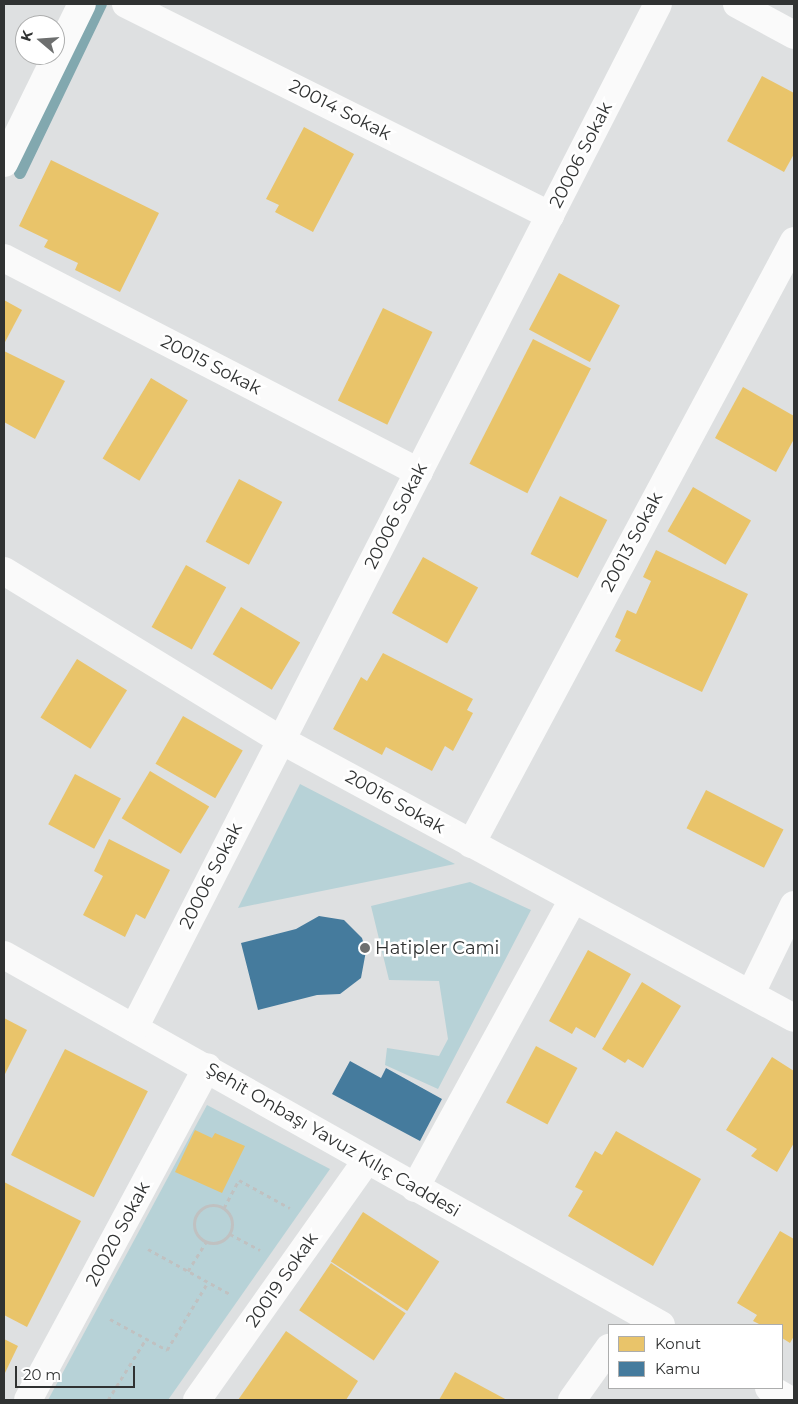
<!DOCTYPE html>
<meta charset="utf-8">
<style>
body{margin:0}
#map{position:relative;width:798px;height:1404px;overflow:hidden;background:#dee0e1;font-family:Montserrat,sans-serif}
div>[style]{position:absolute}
.green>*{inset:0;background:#b7d2d7}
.homes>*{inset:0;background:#e9c46a;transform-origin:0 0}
.public>*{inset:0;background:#457b9d}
.stream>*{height:12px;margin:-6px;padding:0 6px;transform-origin:6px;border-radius:6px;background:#82a8af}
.path>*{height:3px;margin-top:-1.5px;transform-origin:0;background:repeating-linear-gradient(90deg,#c0c1c1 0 4px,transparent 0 8px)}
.path>.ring{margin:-1.5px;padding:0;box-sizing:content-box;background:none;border:3px solid #c0c1c1;border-radius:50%}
.minor>*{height:28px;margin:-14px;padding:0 14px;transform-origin:14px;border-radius:14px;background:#fafafa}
.dots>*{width:14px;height:14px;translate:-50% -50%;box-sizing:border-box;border:2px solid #fff;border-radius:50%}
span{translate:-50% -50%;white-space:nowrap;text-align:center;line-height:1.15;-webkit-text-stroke:5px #fff;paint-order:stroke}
.street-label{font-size:18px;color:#303232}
.poi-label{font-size:18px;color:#303232}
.left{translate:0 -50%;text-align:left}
.frame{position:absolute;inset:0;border:5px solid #303232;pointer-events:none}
.legend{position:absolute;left:608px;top:1324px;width:175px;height:65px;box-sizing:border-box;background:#fff;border:1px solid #acadad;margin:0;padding:6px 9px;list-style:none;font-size:15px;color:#303232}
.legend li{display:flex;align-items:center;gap:10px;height:25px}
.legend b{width:25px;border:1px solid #acadad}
.north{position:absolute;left:15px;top:15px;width:50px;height:50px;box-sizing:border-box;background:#fff;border:1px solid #acadad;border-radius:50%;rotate:288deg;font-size:14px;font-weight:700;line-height:20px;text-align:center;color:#303232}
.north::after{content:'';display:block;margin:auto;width:18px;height:22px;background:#6d6f6f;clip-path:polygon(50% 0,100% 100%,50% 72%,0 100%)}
.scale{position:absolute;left:15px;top:1366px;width:120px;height:22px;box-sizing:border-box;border:2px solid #303232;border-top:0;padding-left:6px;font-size:15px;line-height:18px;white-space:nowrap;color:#303232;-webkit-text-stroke:4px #fff;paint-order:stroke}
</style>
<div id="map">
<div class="green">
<i style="clip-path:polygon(300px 784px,455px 864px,238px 908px)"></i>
<i style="clip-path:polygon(470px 882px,531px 910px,438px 1089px,385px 1065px,387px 1048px,439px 1056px,448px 1039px,439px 981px,389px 980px,371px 906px)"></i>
<i style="clip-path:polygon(207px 1105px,330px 1169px,168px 1400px,48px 1400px)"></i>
</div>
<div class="homes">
<i style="clip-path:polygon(762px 76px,794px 93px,794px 154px,784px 172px,727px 141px)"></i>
<i style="clip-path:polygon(304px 127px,354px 154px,313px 232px,275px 212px,279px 205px,266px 199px)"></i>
<i style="clip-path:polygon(51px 160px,159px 213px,120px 292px,75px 270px,78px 263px,44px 247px,48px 240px,19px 226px)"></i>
<i style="left:559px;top:273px;width:69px;height:64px;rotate:28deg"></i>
<i style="clip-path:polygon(4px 300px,22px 310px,4px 344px)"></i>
<i style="left:383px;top:308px;width:55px;height:103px;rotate:26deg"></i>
<i style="left:533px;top:339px;width:65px;height:140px;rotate:27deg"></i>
<i style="clip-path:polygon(4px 351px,65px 381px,35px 439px,4px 422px)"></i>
<i style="left:151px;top:378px;width:43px;height:94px;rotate:31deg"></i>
<i style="clip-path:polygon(743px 387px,794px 416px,794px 439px,776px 472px,715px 438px)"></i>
<i style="left:239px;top:479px;width:49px;height:71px;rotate:28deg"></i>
<i style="left:693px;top:487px;width:67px;height:51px;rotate:30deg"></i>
<i style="left:560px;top:496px;width:53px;height:65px;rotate:27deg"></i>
<i style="clip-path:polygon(656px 550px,748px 594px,702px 692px,615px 651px,621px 640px,615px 637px,627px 610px,636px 614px,651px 581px,643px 577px)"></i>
<i style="left:423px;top:557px;width:63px;height:64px;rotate:29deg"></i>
<i style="left:186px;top:565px;width:46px;height:71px;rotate:29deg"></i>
<i style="left:241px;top:607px;width:69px;height:55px;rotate:31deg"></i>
<i style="clip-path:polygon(383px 653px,473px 699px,467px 710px,473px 713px,453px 751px,445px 746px,432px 771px,386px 747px,382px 755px,333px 729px,361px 677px,367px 681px)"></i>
<i style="left:77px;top:659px;width:59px;height:69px;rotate:32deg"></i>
<i style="left:183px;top:716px;width:69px;height:55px;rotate:30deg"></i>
<i style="left:150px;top:771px;width:69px;height:55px;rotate:31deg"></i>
<i style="left:75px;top:774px;width:52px;height:57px;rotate:28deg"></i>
<i style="left:706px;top:790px;width:87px;height:43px;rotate:27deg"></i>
<i style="clip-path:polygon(109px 839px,170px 870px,145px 919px,136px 914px,125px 937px,83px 915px,103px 876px,94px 871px)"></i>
<i style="clip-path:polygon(588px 950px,631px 974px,595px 1038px,576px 1027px,572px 1034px,549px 1021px)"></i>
<i style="clip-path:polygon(642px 982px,681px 1006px,643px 1068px,628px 1059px,625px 1063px,602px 1049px)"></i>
<i style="clip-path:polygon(4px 1018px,27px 1030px,4px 1076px)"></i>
<i style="left:536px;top:1046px;width:47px;height:64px;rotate:28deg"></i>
<i style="left:65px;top:1049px;width:93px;height:119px;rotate:27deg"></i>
<i style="clip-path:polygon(772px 1057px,794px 1071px,794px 1143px,777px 1172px,751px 1156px,757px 1149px,726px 1130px)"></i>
<i style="clip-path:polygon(195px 1130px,212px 1138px,215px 1133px,245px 1146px,222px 1193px,175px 1172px)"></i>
<i style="clip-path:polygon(616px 1131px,701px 1179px,653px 1266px,568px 1216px,583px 1191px,575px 1187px,595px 1151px,602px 1155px)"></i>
<i style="clip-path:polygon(4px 1182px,81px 1221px,27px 1327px,4px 1315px)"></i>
<i style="left:363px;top:1212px;width:91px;height:59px;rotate:33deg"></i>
<i style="clip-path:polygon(780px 1231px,794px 1239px,794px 1336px,790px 1343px,782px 1338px,782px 1325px,761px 1325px,753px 1321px,757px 1315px,737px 1303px)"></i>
<i style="left:331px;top:1263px;width:90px;height:57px;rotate:34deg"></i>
<i style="clip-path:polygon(286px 1331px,358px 1381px,346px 1400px,238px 1400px)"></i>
<i style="clip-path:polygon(4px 1339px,18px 1346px,4px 1375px)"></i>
<i style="clip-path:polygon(455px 1372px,507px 1400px,439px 1400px)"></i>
</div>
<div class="public">
<i style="clip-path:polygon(319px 916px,344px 920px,362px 938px,366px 951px,361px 978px,340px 994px,317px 995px,258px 1010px,241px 943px,296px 929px)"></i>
<i style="clip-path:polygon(350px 1061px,381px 1078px,386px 1068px,442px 1099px,420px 1141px,332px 1094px)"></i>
</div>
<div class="stream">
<i style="left:20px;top:173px;width:187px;rotate:-64.4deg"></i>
</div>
<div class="path">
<i class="ring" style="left:194px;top:1205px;width:35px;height:35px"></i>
<i style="left:224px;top:1208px;width:32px;rotate:-62deg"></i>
<i style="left:239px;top:1180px;width:58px;rotate:28.8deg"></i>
<i style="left:230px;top:1234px;width:34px;rotate:28deg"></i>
<i style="left:148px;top:1249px;width:94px;rotate:28.8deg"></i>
<i style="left:188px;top:1271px;width:34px;rotate:-58deg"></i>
<i style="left:110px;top:1319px;width:65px;rotate:28.5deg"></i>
<i style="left:167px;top:1350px;width:79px;rotate:-58.9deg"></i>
<i style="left:108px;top:1400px;width:72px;rotate:-58.1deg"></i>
</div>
<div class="minor">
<i style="left:126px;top:4px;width:474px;rotate:26.5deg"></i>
<i style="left:737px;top:4px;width:65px;rotate:28.5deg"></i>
<i style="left:4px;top:163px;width:177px;rotate:-63.9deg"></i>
<i style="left:4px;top:258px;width:467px;rotate:27.3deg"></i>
<i style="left:4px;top:571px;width:324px;rotate:31.4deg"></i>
<i style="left:281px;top:740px;width:583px;rotate:28.45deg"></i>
<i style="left:471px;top:844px;width:684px;rotate:-61.82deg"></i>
<i style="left:4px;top:955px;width:754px;rotate:29.39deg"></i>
<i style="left:751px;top:993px;width:98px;rotate:-64deg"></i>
<i style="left:134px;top:1028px;width:1150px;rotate:-62.9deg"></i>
<i style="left:415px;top:1188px;width:329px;rotate:-61.3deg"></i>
<i style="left:769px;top:1388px;width:24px;rotate:30deg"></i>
<i style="left:28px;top:1400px;width:378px;rotate:-61.7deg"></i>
<i style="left:197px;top:1400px;width:294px;rotate:-54.7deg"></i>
<i style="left:572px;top:1400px;width:64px;rotate:-54.6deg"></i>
</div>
<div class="dots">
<i style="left:365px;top:948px;background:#6d6f6f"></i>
</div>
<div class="street-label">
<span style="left:340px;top:110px;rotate:27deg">20014 Sokak</span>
<span style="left:581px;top:155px;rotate:-63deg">20006 Sokak</span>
<span style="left:211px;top:365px;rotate:27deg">20015 Sokak</span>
<span style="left:396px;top:516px;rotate:-63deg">20006 Sokak</span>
<span style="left:632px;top:542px;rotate:-62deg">20013 Sokak</span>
<span style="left:395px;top:802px;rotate:29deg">20016 Sokak</span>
<span style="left:211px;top:876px;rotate:-63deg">20006 Sokak</span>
<span style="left:333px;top:1140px;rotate:30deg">Şehit Onbaşı Yavuz Kılıç Caddesi</span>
<span style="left:118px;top:1234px;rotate:-62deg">20020 Sokak</span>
<span style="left:282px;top:1280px;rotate:-55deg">20019 Sokak</span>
</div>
<div class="poi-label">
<span class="left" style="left:375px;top:948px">Hatipler Cami</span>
</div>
<div class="frame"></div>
<ul class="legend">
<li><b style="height:14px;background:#e9c46a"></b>Konut</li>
<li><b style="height:14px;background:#457b9d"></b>Kamu</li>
</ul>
<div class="north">K</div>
<div class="scale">20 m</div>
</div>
